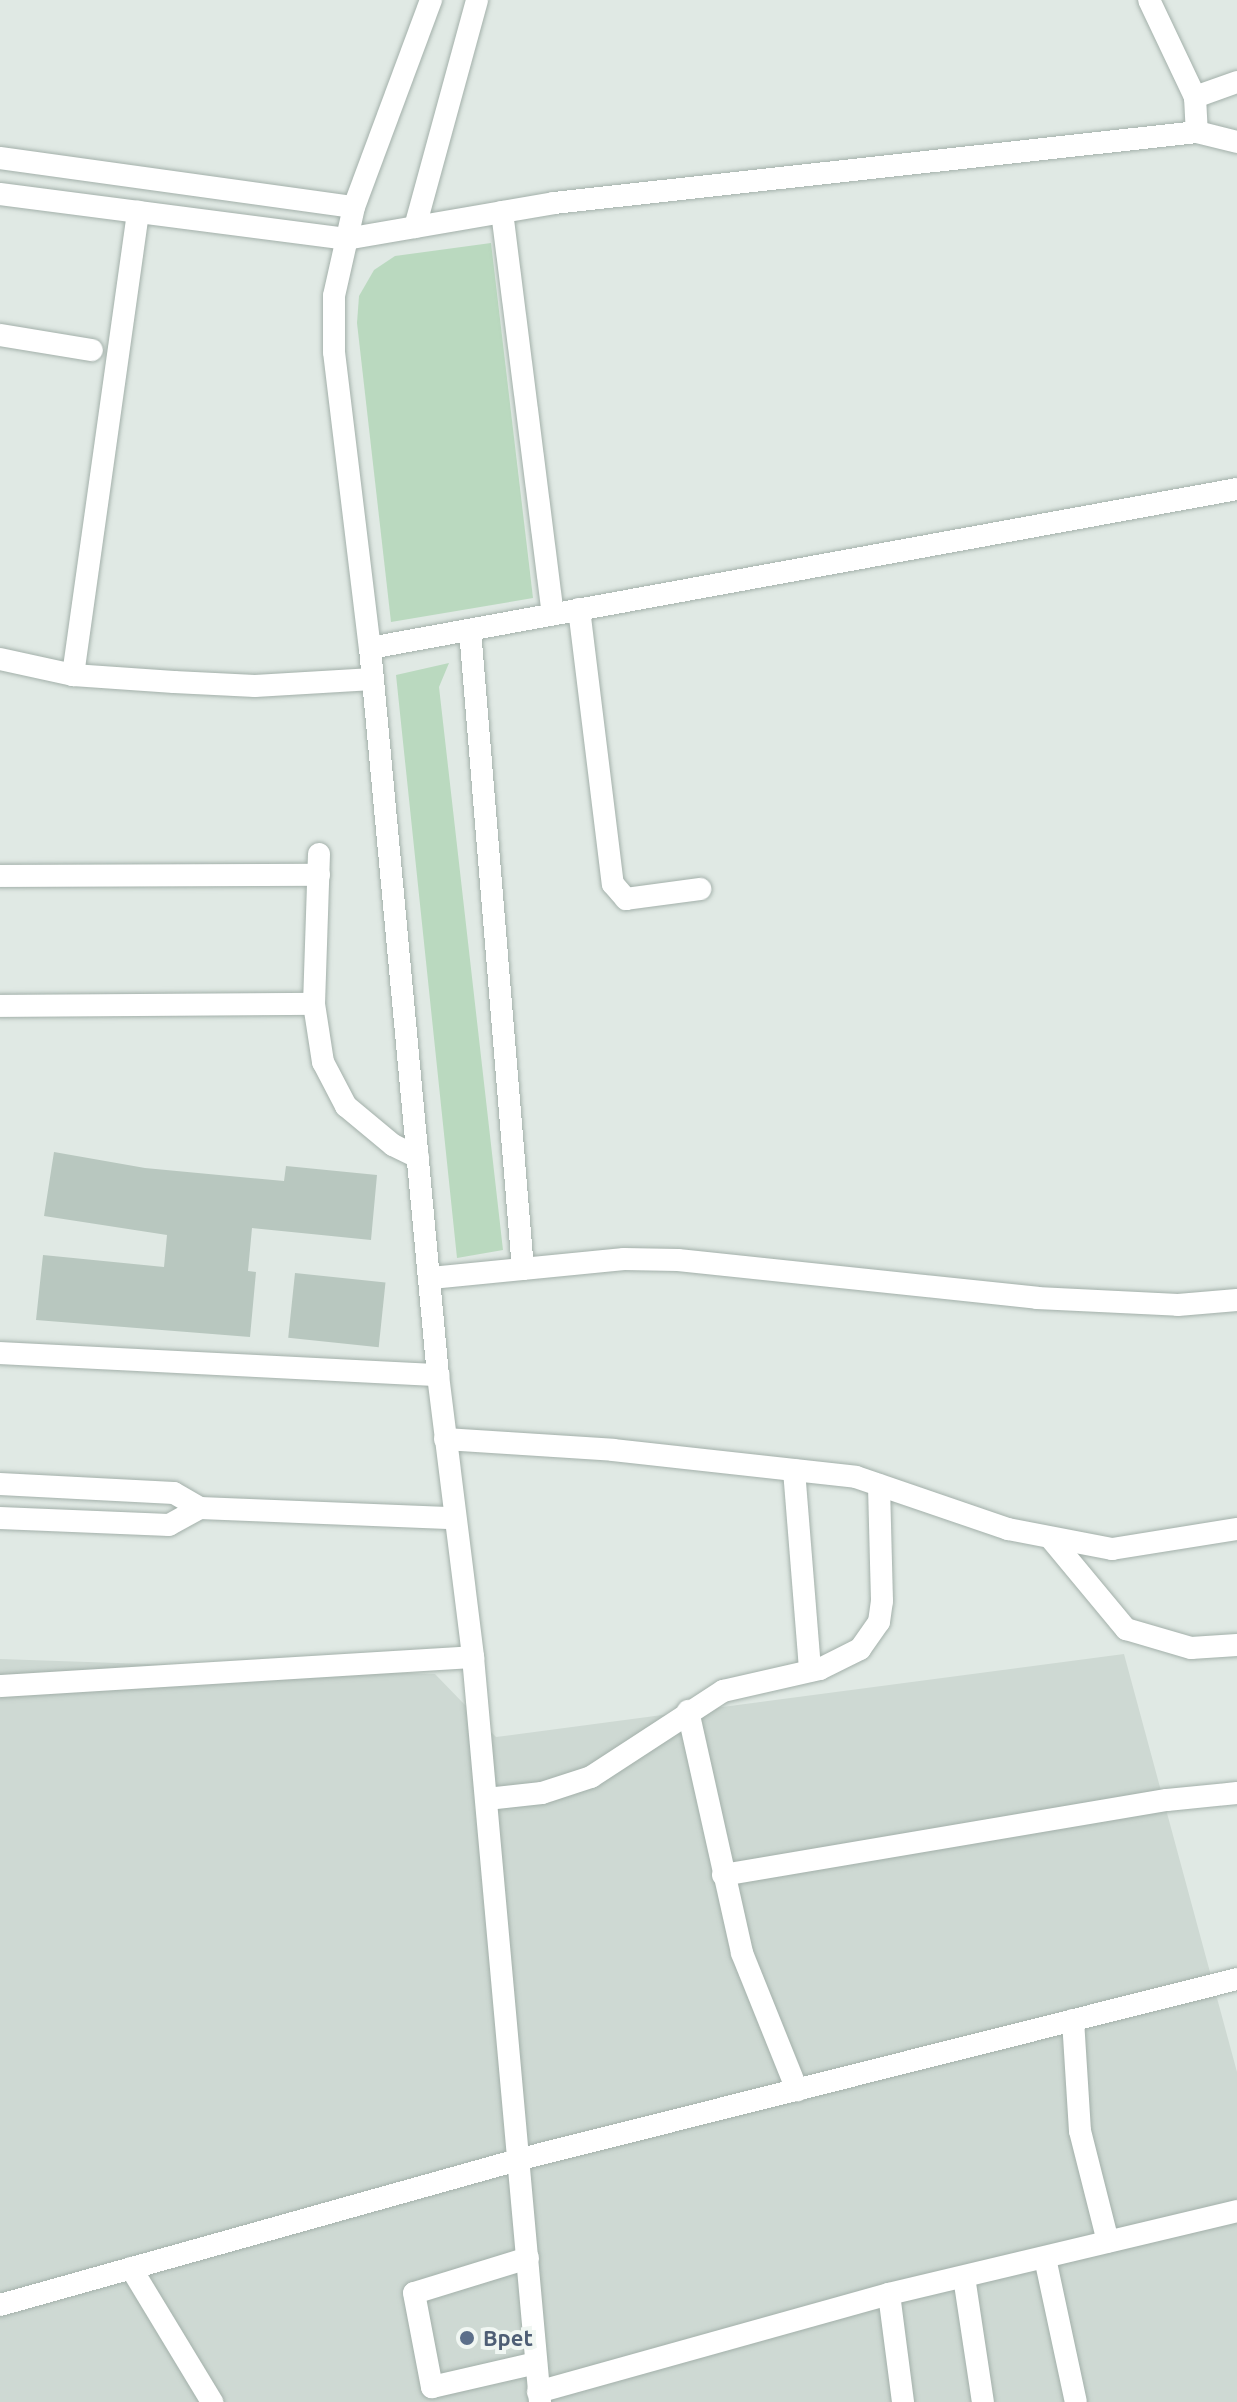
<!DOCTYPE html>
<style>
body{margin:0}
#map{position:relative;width:1237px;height:2402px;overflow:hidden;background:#e0e9e4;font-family:Ubuntu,sans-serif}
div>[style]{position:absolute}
.built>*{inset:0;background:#ced9d3}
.green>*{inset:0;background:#bad9bf}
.building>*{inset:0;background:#b8c7bf;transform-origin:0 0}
.roads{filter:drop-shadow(0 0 2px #a3b0aa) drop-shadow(0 0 2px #a3b0aa)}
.minor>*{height:22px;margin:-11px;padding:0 11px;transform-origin:11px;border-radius:11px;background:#fff}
.dots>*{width:22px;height:22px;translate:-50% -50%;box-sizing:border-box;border:4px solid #f0f6f2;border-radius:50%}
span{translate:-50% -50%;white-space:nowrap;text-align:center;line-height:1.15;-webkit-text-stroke:8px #f0f6f2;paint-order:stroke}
.service-label{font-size:22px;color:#4e5e75;font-weight:700}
.left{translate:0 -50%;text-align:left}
</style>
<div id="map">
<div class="built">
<i style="clip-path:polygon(1124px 1654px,1237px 2072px,1237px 2402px,0 2402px,0 1659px,435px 1674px,496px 1737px)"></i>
</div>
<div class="green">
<i style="clip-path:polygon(491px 243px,533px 598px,391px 622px,357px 323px,359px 296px,374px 270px,395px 256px)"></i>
<i style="clip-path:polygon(449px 663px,439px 687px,503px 1250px,457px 1258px,396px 675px)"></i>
</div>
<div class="building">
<i style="clip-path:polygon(54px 1152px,145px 1168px,284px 1181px,286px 1166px,377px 1175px,371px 1240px,252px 1228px,248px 1271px,256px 1272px,250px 1337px,36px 1320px,43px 1255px,164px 1267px,167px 1235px,44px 1216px)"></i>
<i style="left:295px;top:1273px;width:91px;height:65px;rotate:6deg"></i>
</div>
<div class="roads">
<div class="minor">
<i style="left:431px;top:0;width:221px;rotate:110.4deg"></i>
<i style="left:354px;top:207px;width:91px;rotate:102.7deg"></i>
<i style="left:334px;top:296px;width:56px;rotate:90deg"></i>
<i style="left:334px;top:352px;width:298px;rotate:83.1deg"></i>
<i style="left:370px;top:648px;width:730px;rotate:84.66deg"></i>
<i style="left:438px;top:1375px;width:284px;rotate:82.9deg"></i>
<i style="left:473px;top:1657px;width:748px;rotate:84.86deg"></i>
<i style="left:1149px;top:0;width:107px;rotate:64.6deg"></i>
<i style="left:1237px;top:82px;width:45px;rotate:160.3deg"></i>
<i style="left:1195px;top:97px;width:35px;rotate:87deg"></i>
<i style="left:1197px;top:132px;width:41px;rotate:14deg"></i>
<i style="left:0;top:158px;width:357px;rotate:7.9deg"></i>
<i style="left:0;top:194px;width:349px;rotate:7.4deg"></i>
<i style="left:346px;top:239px;width:211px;rotate:-9.8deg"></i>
<i style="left:554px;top:203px;width:647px;rotate:-6.3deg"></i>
<i style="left:502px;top:212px;width:405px;rotate:82.8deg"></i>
<i style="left:415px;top:227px;width:235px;rotate:-74.7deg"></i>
<i style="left:0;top:335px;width:93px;rotate:9.3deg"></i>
<i style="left:579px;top:609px;width:277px;rotate:83deg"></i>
<i style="left:613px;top:884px;width:20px;rotate:49deg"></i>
<i style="left:626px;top:899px;width:75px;rotate:-7.7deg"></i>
<i style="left:470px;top:630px;width:641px;rotate:85.26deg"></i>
<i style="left:370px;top:648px;width:881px;rotate:-10.39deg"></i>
<i style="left:0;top:659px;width:75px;rotate:12.4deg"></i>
<i style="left:73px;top:675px;width:101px;rotate:4deg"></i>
<i style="left:174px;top:682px;width:81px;rotate:2.8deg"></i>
<i style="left:255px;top:686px;width:118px;rotate:-3.4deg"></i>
<i style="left:73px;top:675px;width:468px;rotate:-82deg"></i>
<i style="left:319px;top:854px;width:150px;rotate:91.9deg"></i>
<i style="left:314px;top:1004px;width:59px;rotate:81.2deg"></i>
<i style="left:323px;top:1062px;width:50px;rotate:62.4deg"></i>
<i style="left:346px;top:1106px;width:61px;rotate:39.7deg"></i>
<i style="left:393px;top:1145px;width:28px;rotate:26deg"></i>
<i style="left:0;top:876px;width:319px;rotate:-0.2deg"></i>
<i style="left:0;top:1006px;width:314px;rotate:-0.4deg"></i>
<i style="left:431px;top:1278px;width:194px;rotate:-5.6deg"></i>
<i style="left:624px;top:1259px;width:54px;rotate:1.1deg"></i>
<i style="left:678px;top:1260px;width:361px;rotate:6deg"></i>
<i style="left:1037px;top:1298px;width:141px;rotate:2.8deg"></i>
<i style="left:1178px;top:1305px;width:59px;rotate:-4.8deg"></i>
<i style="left:0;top:1353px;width:439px;rotate:2.9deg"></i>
<i style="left:445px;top:1439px;width:168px;rotate:3.7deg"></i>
<i style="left:613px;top:1450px;width:244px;rotate:6.3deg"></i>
<i style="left:856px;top:1477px;width:161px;rotate:18.9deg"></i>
<i style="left:1008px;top:1529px;width:106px;rotate:10.9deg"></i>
<i style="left:1112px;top:1549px;width:127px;rotate:-9.1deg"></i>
<i style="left:794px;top:1470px;width:201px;rotate:85.4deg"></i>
<i style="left:0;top:1484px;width:174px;rotate:3deg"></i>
<i style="left:174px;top:1493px;width:30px;rotate:30deg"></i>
<i style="left:200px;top:1508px;width:254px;rotate:2.3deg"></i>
<i style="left:0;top:1518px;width:169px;rotate:2.4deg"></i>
<i style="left:169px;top:1525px;width:35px;rotate:-29deg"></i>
<i style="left:1052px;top:1540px;width:116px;rotate:50.3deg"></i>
<i style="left:1126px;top:1629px;width:68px;rotate:16.3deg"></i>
<i style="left:1191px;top:1648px;width:46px;rotate:-3.7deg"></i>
<i style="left:0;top:1686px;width:474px;rotate:-3.5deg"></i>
<i style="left:688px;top:1711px;width:248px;rotate:77.4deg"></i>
<i style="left:742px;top:1953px;width:148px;rotate:68.1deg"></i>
<i style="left:487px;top:1799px;width:55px;rotate:-6.2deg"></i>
<i style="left:542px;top:1793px;width:52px;rotate:-18.1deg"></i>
<i style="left:591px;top:1777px;width:158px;rotate:-33.1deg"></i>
<i style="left:723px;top:1691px;width:99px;rotate:-12.8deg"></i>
<i style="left:820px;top:1669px;width:45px;rotate:-26.6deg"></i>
<i style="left:860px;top:1649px;width:33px;rotate:-55deg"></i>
<i style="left:879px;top:1622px;width:21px;rotate:-82deg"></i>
<i style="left:882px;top:1601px;width:116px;rotate:-91.5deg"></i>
<i style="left:723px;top:1875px;width:450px;rotate:-9.6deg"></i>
<i style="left:1167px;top:1800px;width:70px;rotate:-5.7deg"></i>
<i style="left:1073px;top:2020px;width:111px;rotate:86.4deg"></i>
<i style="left:1080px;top:2131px;width:114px;rotate:75.8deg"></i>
<i style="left:528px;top:2258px;width:119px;rotate:162.9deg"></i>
<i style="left:414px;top:2293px;width:96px;rotate:79.2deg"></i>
<i style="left:432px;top:2387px;width:107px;rotate:-13deg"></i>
<i style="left:1045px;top:2258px;width:147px;rotate:77.9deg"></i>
<i style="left:131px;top:2268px;width:157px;rotate:58.8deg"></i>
<i style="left:964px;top:2277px;width:126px;rotate:81.4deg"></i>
<i style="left:889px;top:2294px;width:109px;rotate:82.6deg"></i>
<i style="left:0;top:2305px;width:541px;rotate:-15.65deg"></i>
<i style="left:521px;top:2159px;width:738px;rotate:-14.11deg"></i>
<i style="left:538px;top:2392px;width:364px;rotate:-15.6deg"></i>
<i style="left:889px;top:2294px;width:358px;rotate:-13.4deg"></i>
</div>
</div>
<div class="dots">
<i style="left:467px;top:2338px;background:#5c6f8a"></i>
</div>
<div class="service-label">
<span class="left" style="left:483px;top:2338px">Bpet</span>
</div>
</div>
